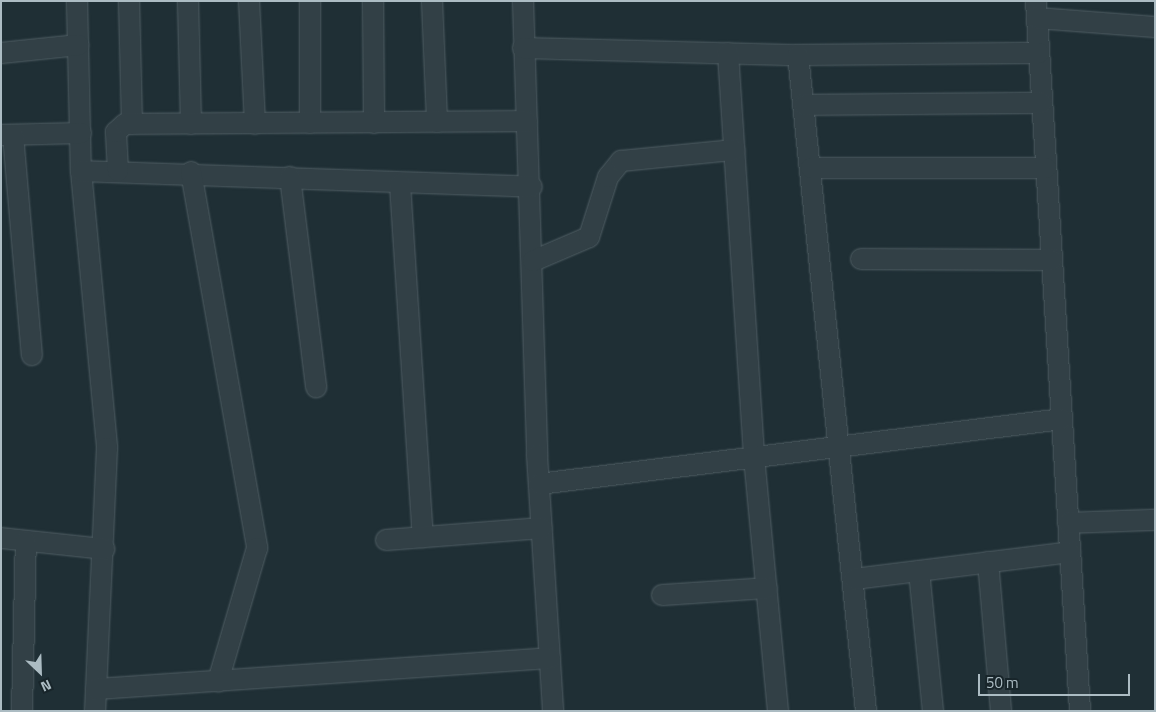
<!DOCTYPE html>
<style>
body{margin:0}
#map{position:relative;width:1156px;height:712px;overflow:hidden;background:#1f2f35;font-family:"Titillium Web",sans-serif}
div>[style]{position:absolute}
.roads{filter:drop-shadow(0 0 1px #505e64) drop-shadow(0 0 1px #505e64)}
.street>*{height:20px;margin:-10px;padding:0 10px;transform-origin:10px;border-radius:10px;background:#324046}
span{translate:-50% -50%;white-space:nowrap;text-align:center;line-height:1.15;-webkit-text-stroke:5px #18252a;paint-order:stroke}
.frame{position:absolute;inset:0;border:2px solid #acbcc3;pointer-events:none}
.north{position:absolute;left:15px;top:647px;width:50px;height:50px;-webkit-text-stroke:4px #18252a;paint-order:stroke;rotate:156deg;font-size:14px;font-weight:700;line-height:20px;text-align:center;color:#acbcc3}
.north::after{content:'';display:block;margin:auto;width:18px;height:22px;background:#acbcc3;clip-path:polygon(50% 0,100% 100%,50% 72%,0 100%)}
.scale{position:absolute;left:978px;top:674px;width:152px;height:22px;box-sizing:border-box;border:2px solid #acbcc3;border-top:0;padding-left:6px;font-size:15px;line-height:18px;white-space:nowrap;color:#acbcc3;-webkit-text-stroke:4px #18252a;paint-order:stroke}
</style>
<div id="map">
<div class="roads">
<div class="street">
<i style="left:77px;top:1px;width:170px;rotate:88.7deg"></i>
<i style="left:81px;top:171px;width:278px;rotate:84.6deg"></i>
<i style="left:107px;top:448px;width:263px;rotate:92.6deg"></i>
<i style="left:129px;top:1px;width:123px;rotate:88.6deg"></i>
<i style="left:188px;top:1px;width:123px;rotate:88.6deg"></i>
<i style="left:249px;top:1px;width:123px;rotate:87.2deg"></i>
<i style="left:310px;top:1px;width:122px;rotate:90deg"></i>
<i style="left:373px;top:1px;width:122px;rotate:89.5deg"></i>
<i style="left:432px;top:1px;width:121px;rotate:87.6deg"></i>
<i style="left:523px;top:1px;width:454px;rotate:88.2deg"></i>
<i style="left:537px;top:455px;width:256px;rotate:86.4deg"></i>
<i style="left:1036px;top:1px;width:711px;rotate:86.45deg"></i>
<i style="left:1037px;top:18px;width:118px;rotate:4.4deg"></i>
<i style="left:523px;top:48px;width:275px;rotate:1.5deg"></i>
<i style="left:798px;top:55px;width:241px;rotate:-0.5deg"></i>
<i style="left:1px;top:53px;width:78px;rotate:-5.9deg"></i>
<i style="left:728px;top:53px;width:405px;rotate:86.3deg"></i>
<i style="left:754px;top:457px;width:255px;rotate:84.6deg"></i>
<i style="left:798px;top:55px;width:660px;rotate:84.08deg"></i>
<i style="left:804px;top:105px;width:238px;rotate:-0.5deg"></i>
<i style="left:1px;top:135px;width:80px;rotate:-1.4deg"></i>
<i style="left:13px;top:135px;width:221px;rotate:85.1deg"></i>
<i style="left:811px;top:168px;width:235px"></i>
<i style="left:81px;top:171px;width:451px;rotate:2deg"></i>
<i style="left:118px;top:171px;width:39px;rotate:-93deg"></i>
<i style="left:116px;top:132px;width:12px;rotate:-42deg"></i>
<i style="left:125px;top:124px;width:402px;rotate:-0.4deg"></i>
<i style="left:191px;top:172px;width:382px;rotate:80deg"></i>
<i style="left:257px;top:548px;width:139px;rotate:106.3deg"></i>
<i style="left:290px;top:177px;width:212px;rotate:82.9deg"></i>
<i style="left:400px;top:184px;width:354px;rotate:86.3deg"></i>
<i style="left:861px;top:259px;width:191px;rotate:0.3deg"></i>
<i style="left:533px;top:261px;width:61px;rotate:-23.2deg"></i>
<i style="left:589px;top:237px;width:63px;rotate:-72.4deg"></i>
<i style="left:608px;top:177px;width:21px;rotate:-51deg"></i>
<i style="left:621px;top:161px;width:114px;rotate:-5.6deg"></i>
<i style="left:539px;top:484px;width:527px;rotate:-7.08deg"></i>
<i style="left:1068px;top:523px;width:87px;rotate:-2deg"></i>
<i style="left:1px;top:538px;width:104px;rotate:6.1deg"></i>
<i style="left:386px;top:540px;width:156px;rotate:-4.4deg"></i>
<i style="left:988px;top:562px;width:150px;rotate:85deg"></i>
<i style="left:919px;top:571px;width:141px;rotate:84.3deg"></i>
<i style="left:854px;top:579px;width:218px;rotate:-7.1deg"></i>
<i style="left:662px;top:595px;width:105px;rotate:-3.8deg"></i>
<i style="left:96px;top:689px;width:455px;rotate:-3.9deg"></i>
<i style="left:22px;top:711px;width:170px;rotate:-88.7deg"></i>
</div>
</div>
<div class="frame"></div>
<div class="north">N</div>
<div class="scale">50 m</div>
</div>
